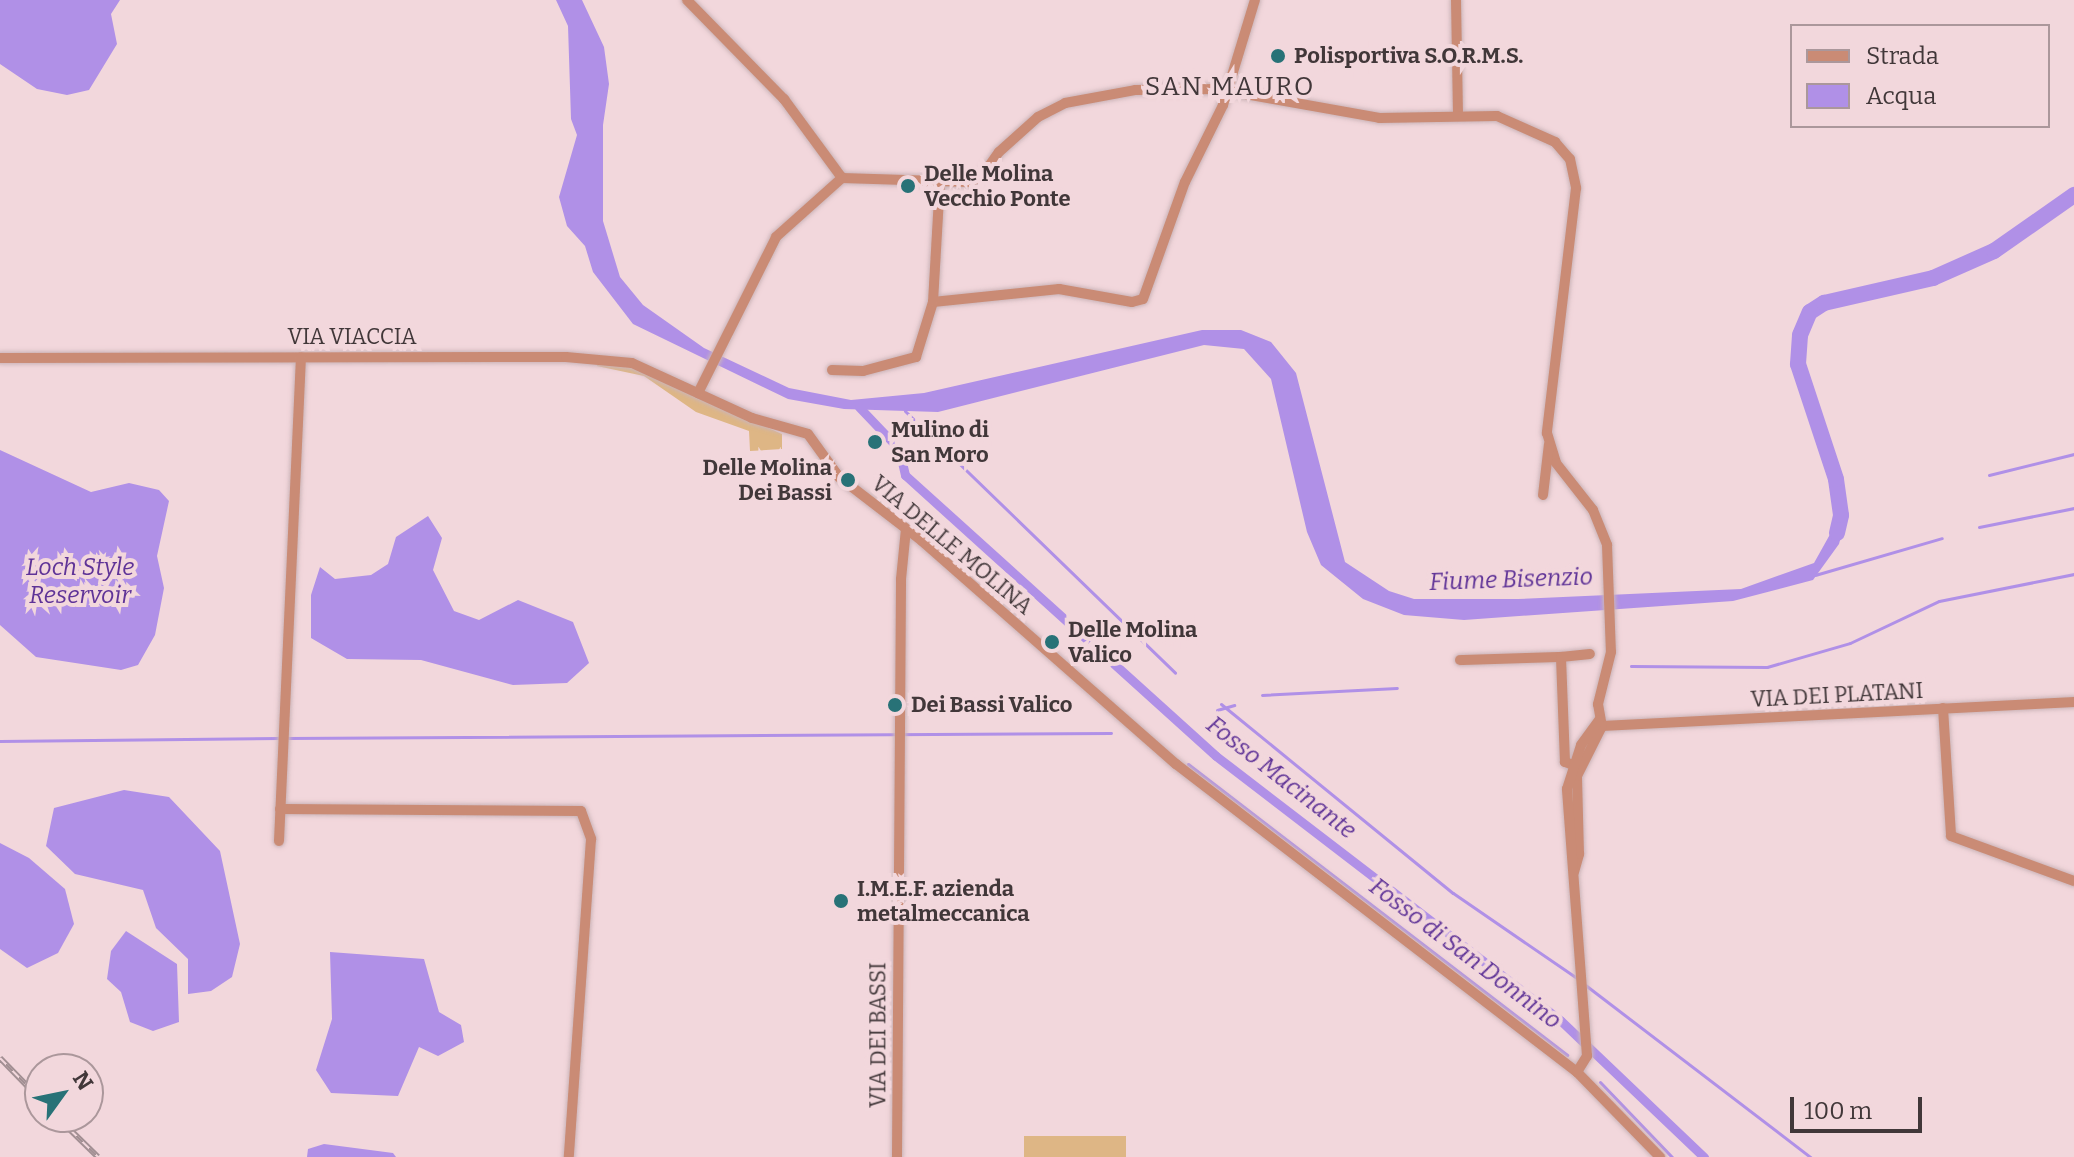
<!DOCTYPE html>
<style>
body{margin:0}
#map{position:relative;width:2074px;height:1157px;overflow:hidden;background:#f2d7dc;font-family:Bitter,serif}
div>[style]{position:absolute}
.green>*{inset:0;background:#deb685;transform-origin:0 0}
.water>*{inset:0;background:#b090e7}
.stream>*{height:3px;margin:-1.5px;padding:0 1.5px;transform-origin:1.5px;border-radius:1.5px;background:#b090e7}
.canal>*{height:9px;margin:-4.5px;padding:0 4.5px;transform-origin:4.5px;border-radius:4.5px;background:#b090e7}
.river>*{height:16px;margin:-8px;padding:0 8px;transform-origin:8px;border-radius:8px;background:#b090e7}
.roads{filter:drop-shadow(0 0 2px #cbb4b8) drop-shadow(0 0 2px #cbb4b8)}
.minor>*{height:10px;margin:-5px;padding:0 5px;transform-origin:5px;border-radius:5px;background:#ca8b75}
.rail>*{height:6px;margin-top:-3px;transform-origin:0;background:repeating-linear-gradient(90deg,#f2d7dc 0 9px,#a28f93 0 18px);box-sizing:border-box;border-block:2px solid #a28f93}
.dots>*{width:22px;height:22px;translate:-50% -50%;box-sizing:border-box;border:4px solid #f2d7dc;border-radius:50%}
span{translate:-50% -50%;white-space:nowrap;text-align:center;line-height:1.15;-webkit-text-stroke:8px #f2d7dc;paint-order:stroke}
.poi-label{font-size:22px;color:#413739;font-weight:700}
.left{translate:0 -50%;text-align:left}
.right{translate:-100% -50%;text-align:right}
.street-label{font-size:22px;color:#413739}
.water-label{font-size:24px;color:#5f3397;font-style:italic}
.quarter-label{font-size:26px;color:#413739;letter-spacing:2px}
.legend{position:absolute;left:1790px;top:24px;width:260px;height:104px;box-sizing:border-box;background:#f2d7dc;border:2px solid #ab979b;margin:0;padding:10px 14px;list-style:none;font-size:24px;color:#413739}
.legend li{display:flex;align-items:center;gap:16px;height:40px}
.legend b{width:40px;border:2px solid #ab979b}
.north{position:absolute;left:24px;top:1053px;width:80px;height:80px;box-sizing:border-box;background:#f2d7dc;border:2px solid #ab979b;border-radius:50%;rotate:57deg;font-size:22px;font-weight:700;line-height:32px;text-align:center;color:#413739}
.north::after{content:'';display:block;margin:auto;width:28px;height:36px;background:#287277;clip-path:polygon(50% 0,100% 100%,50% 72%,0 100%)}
.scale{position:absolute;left:1790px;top:1097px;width:132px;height:36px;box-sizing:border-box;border:4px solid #413739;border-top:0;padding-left:10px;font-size:24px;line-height:28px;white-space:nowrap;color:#413739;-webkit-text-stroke:6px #f2d7dc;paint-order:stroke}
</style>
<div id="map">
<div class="green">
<i style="clip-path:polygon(598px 361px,632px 367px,782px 434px,782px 449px,750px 451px,749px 431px,696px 412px,644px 376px,597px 366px)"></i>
<i style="left:1024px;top:1136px;width:102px;height:21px"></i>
</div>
<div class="water">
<i style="clip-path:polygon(0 0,120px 0,111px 14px,117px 44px,89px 90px,67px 95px,37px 89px,0 64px)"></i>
<i style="clip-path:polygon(556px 0,582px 0,604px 47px,609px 84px,603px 125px,603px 221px,620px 277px,643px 305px,704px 348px,789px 388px,851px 400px,924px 393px,1202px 330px,1241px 330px,1271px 342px,1296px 373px,1345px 562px,1389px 591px,1414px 599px,1518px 599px,1741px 589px,1814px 563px,1833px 529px,1835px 511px,1847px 514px,1839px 544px,1813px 580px,1733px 601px,1464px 620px,1404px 615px,1363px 599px,1321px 565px,1307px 532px,1271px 379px,1244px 349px,1204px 345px,938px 412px,844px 409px,788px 399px,633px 324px,593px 272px,585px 246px,567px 226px,559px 197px,577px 135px,571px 119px,568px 26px)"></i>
<i style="clip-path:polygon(0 450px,91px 492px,129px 483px,159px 490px,169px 501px,157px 556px,164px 588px,155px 635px,138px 665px,121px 670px,36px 657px,0 625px)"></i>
<i style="clip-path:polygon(428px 516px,442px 538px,433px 570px,454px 611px,479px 620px,518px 600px,573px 622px,589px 663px,567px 683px,513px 685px,421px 660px,347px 659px,311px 638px,311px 595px,320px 567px,335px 579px,371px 575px,388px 564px,396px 537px)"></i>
<i style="clip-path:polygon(124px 790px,169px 797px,220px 851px,240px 944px,232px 977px,211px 991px,188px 994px,188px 959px,156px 928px,143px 890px,75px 874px,46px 846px,54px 808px)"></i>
<i style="clip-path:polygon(0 843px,29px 858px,65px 889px,74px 924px,58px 953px,27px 968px,0 949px)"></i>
<i style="clip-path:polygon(126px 931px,177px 964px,179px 1022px,153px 1031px,130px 1022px,121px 992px,107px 979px,111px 951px)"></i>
<i style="clip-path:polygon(330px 952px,424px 959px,439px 1012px,461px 1025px,464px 1042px,438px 1056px,419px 1047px,398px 1096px,331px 1093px,316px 1070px,332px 1019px)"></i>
<i style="clip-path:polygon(324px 1144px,393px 1153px,396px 1157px,307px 1157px,308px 1149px)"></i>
</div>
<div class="stream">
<i style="left:905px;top:411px;width:376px;rotate:44.1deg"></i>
<i style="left:1989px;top:475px;width:88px;rotate:-13.9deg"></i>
<i style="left:1979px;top:527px;width:97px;rotate:-11.3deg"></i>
<i style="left:1815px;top:575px;width:132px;rotate:-16.2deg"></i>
<i style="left:1631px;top:666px;width:136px;rotate:0.4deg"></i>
<i style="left:1767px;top:667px;width:86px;rotate:-16.1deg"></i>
<i style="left:1850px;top:643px;width:98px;rotate:-25.3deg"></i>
<i style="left:1939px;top:601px;width:138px;rotate:-11.3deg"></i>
<i style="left:1262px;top:695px;width:135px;rotate:-3deg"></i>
<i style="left:1221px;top:704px;width:299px;rotate:39.2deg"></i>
<i style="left:1453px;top:893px;width:152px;rotate:34.5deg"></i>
<i style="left:1217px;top:710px;width:18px;rotate:-16deg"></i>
<i style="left:287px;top:738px;width:824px;rotate:-0.35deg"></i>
<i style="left:0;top:741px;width:279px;rotate:-0.6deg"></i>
<i style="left:1188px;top:764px;width:478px;rotate:37.5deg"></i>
<i style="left:1584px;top:984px;width:285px;rotate:37.4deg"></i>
<i style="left:1600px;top:1082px;width:104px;rotate:46.2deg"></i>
</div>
<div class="canal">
<i style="left:859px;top:407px;width:58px;rotate:46.4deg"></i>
<i style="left:899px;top:449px;width:27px;rotate:77deg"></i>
<i style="left:905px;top:475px;width:419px;rotate:42.1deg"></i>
<i style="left:1216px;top:756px;width:434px;rotate:37.5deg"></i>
<i style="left:1560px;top:1020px;width:199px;rotate:43.6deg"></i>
</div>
<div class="river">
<i style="left:1837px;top:533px;width:18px;rotate:-77deg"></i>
<i style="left:1841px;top:515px;width:36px;rotate:-98deg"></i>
<i style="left:1836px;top:479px;width:121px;rotate:-108.3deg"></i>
<i style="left:1798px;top:364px;width:29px;rotate:-86deg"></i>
<i style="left:1800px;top:335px;width:25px;rotate:-67deg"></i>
<i style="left:1810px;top:312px;width:17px;rotate:-33deg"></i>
<i style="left:1824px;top:303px;width:112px;rotate:-12.9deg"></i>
<i style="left:1933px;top:278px;width:67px;rotate:-23.9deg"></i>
<i style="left:1994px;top:251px;width:98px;rotate:-35deg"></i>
</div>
<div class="roads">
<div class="minor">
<i style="left:687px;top:0;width:139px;rotate:45.6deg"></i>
<i style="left:784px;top:99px;width:98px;rotate:53.7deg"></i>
<i style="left:1456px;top:0;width:115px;rotate:89deg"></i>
<i style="left:842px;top:178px;width:127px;rotate:1.8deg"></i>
<i style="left:969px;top:182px;width:14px;rotate:-25deg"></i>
<i style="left:982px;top:176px;width:29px;rotate:-55deg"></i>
<i style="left:999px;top:152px;width:52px;rotate:-41.9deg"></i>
<i style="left:1038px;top:117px;width:30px;rotate:-27deg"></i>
<i style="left:1065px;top:103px;width:71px;rotate:-10.5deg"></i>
<i style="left:1135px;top:90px;width:82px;rotate:-0.7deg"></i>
<i style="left:1217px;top:89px;width:165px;rotate:10.1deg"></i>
<i style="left:1379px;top:118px;width:118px;rotate:-1deg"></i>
<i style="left:1497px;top:116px;width:64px;rotate:24.1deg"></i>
<i style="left:1555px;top:142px;width:23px;rotate:49deg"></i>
<i style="left:1570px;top:159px;width:30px;rotate:78deg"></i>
<i style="left:1576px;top:188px;width:247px;rotate:96.8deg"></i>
<i style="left:1547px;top:433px;width:31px;rotate:73deg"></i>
<i style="left:1556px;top:463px;width:60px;rotate:51.8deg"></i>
<i style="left:1593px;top:510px;width:38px;rotate:68deg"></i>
<i style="left:1607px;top:545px;width:107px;rotate:87.9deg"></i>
<i style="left:1611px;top:652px;width:54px;rotate:104deg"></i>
<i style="left:1598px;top:704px;width:22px;rotate:80deg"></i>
<i style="left:933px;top:302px;width:127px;rotate:-5.9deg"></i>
<i style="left:1059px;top:289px;width:74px;rotate:10.1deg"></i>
<i style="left:1132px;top:302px;width:11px;rotate:-15deg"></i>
<i style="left:1143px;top:299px;width:124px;rotate:-70.3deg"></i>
<i style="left:1185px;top:182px;width:86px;rotate:-63.7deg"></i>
<i style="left:1223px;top:105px;width:110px;rotate:-73.1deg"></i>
<i style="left:0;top:358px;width:566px;rotate:-0.1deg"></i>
<i style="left:566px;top:357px;width:66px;rotate:5.2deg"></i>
<i style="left:632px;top:363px;width:132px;rotate:24.6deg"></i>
<i style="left:752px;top:418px;width:58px;rotate:15.9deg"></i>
<i style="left:808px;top:434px;width:53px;rotate:54.2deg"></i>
<i style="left:839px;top:477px;width:105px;rotate:37.6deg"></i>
<i style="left:922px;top:541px;width:338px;rotate:41.3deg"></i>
<i style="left:1176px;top:764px;width:506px;rotate:37.53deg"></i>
<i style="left:1577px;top:1072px;width:119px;rotate:45.7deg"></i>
<i style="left:832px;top:370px;width:31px;rotate:2deg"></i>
<i style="left:863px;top:371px;width:55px;rotate:-14.8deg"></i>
<i style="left:916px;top:357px;width:58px;rotate:-72.8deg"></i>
<i style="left:933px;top:302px;width:120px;rotate:-86.7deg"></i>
<i style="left:698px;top:393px;width:174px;rotate:-63.4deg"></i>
<i style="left:776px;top:237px;width:89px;rotate:-41.8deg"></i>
<i style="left:1543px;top:495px;width:51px;rotate:-83.3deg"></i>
<i style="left:1460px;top:660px;width:101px;rotate:-1.7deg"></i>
<i style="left:1943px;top:708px;width:128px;rotate:86.4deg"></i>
<i style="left:1951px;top:836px;width:131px;rotate:20.1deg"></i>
<i style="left:1602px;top:726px;width:473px;rotate:-2.9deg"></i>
<i style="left:1576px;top:766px;width:12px;rotate:-160deg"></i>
<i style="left:1565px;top:762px;width:105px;rotate:-92.2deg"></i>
<i style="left:1561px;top:657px;width:29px;rotate:-6deg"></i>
<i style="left:280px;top:809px;width:301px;rotate:0.4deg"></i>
<i style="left:581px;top:811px;width:30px;rotate:70deg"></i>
<i style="left:591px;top:839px;width:319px;rotate:94deg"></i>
<i style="left:279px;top:841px;width:484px;rotate:-87.4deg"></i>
<i style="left:1574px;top:872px;width:19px;rotate:-74deg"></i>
<i style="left:1579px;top:854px;width:78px;rotate:-91.5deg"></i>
<i style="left:1577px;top:776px;width:56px;rotate:-63.4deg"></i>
<i style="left:1577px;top:1072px;width:19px;rotate:-58deg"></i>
<i style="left:1587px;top:1056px;width:268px;rotate:-94.3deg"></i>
<i style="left:1567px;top:789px;width:46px;rotate:-72.3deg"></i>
<i style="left:1581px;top:745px;width:31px;rotate:-54deg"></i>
<i style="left:897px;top:1157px;width:578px;rotate:-89.6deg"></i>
<i style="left:901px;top:579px;width:50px;rotate:-84.3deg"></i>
</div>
</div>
<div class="rail">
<i style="left:0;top:1058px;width:57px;rotate:45.7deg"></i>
<i style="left:57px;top:1117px;width:57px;rotate:44.3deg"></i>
</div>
<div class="dots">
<i style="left:1278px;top:56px;background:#287277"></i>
<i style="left:908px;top:186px;background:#287277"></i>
<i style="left:875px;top:442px;background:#287277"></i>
<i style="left:848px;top:480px;background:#287277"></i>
<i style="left:1052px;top:642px;background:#287277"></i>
<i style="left:895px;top:705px;background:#287277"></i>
<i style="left:841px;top:901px;background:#287277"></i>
</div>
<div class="poi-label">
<span class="left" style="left:1294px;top:56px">Polisportiva S.O.R.M.S.</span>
<span class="left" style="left:924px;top:186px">Delle Molina<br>Vecchio Ponte</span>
<span class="left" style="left:891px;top:442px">Mulino di<br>San Moro</span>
<span class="right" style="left:832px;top:480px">Delle Molina<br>Dei Bassi</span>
<span class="left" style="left:1068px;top:642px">Delle Molina<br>Valico</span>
<span class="left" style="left:911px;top:705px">Dei Bassi Valico</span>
<span class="left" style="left:857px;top:901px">I.M.E.F. azienda<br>metalmeccanica</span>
</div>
<div class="street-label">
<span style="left:352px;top:337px">VIA VIACCIA</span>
<span style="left:952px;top:545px;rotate:40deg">VIA DELLE MOLINA</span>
<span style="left:1837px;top:695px;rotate:-3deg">VIA DEI PLATANI</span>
<span style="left:878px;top:1035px;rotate:-90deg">VIA DEI BASSI</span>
</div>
<div class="water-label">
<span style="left:80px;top:582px">Loch Style<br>Reservoir</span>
<span style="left:1511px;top:580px;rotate:-2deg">Fiume Bisenzio</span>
<span style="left:1281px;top:778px;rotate:38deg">Fosso Macinante</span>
<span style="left:1465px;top:954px;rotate:37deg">Fosso di San Donnino</span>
</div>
<div class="quarter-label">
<span style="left:1230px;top:87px">SAN MAURO</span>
</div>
<ul class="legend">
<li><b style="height:10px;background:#ca8b75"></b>Strada</li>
<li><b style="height:22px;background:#b090e7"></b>Acqua</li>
</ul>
<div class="north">N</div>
<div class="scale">100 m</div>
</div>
